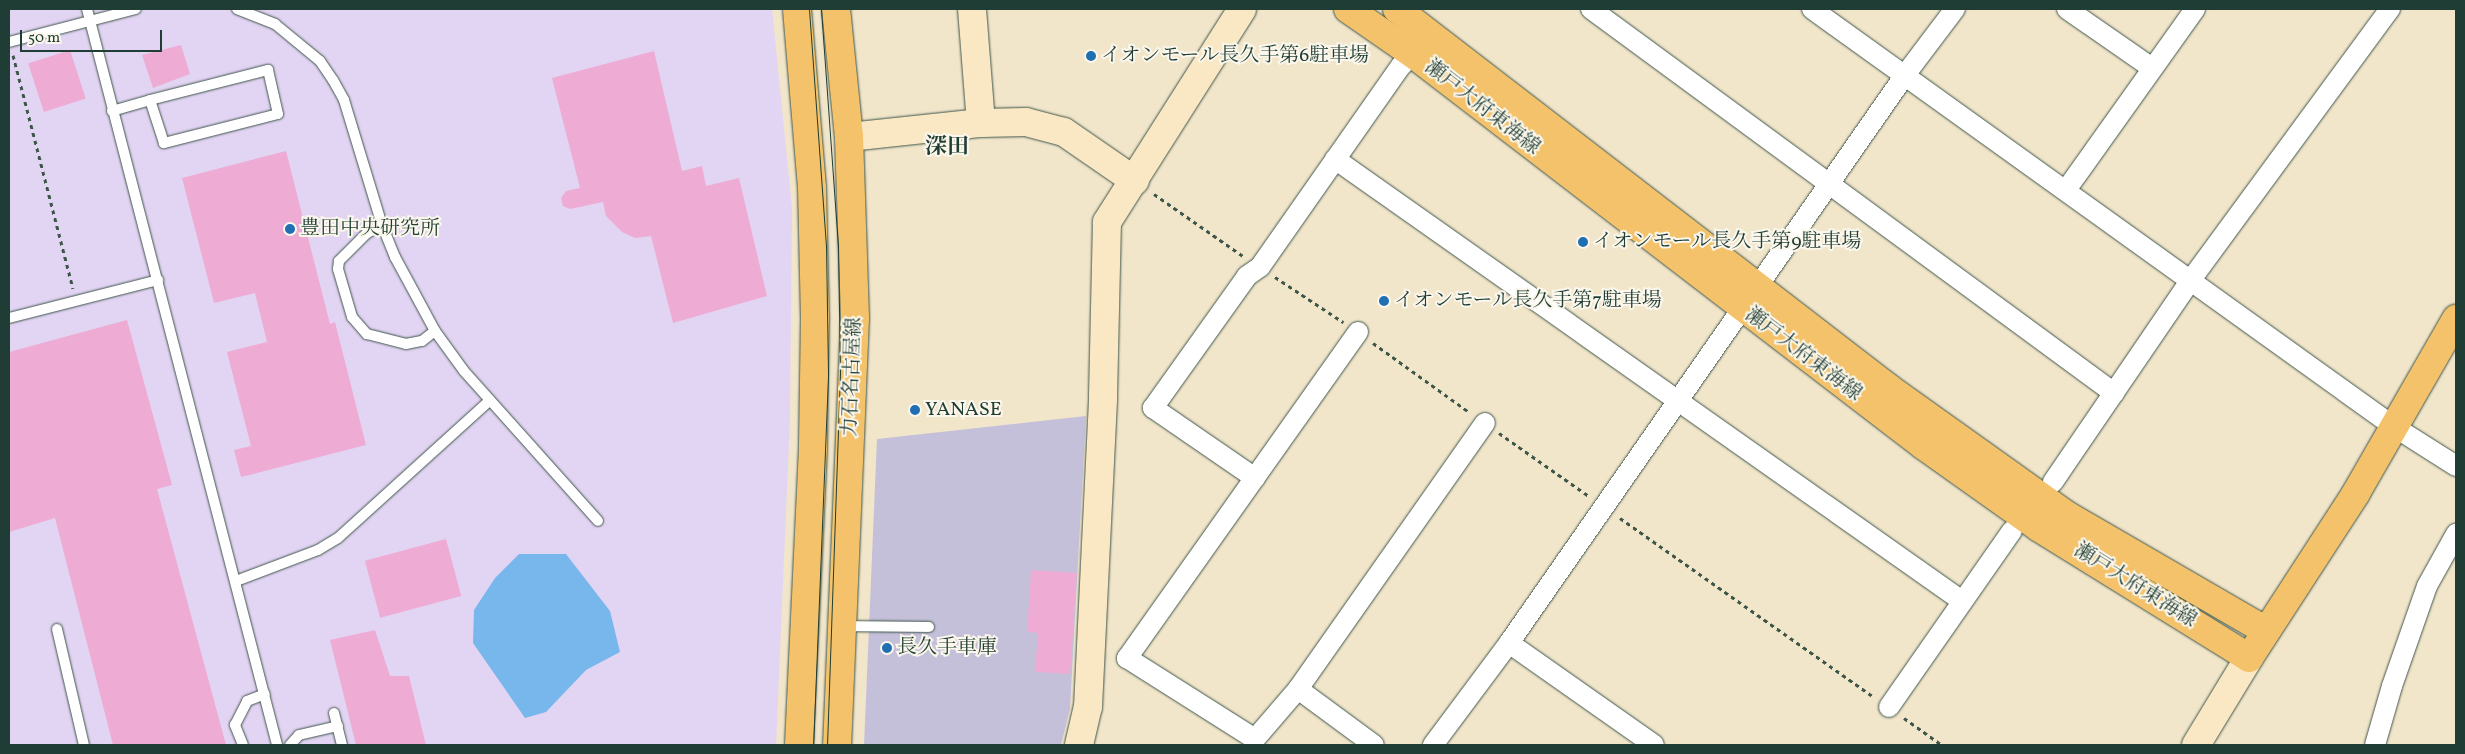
<!DOCTYPE html>
<meta charset="utf-8">
<style>
body{margin:0}
#map{position:relative;width:2465px;height:754px;overflow:hidden;background:#f1e5ca;font-family:Vollkorn,"Noto Serif JP",serif}
div>[style]{position:absolute}
.built>*{inset:0;background:#e2d4f3}
.industrial>*{inset:0;background:#c5c0da}
.water>*{inset:0;background:#77b7eb}
.building>*{inset:0;background:#eeacd4;transform-origin:0 0}
.path>*{height:3px;margin-top:-1.5px;transform-origin:0;background:repeating-linear-gradient(90deg,#3e564a 0 4px,transparent 0 8px)}
.roads{filter:drop-shadow(0 0 1px #3e564a) drop-shadow(0 0 1px #3e564a)}
.lane>*{height:10px;margin:-5px;padding:0 5px;transform-origin:5px;border-radius:5px;background:#fff}
.street>*{height:20px;margin:-10px;padding:0 10px;transform-origin:10px;border-radius:10px;background:#fff}
.secondary>*{height:28px;margin:-14px;padding:0 14px;transform-origin:14px;border-radius:14px;background:#fae7c3}
.primary>*{height:28px;margin:-14px;padding:0 14px;transform-origin:14px;border-radius:14px;background:#f3c26a}
.tram>*{height:1px;margin:-0.5px;padding:0 0.5px;transform-origin:0.5px;border-radius:0.5px;background:#1f3d34}
.dots>*{width:14px;height:14px;translate:-50% -50%;box-sizing:border-box;border:2px solid #fbf7ec;border-radius:50%}
span{translate:-50% -50%;white-space:nowrap;text-align:center;line-height:1.15;-webkit-text-stroke:4px #fbf7ec;paint-order:stroke}
.poi-label{font-size:20px;color:#1f3d34}
.left{translate:0 -50%;text-align:left}
.street-label{font-size:20px;color:#1f3d34}
.quarter-label{font-size:22px;color:#1f3d34;font-weight:700}
.frame{position:absolute;inset:0;border:10px solid #1f3d34;pointer-events:none}
.scale{position:absolute;left:20px;top:30px;width:142px;height:22px;box-sizing:border-box;border:2px solid #1f3d34;border-top:0;padding-left:6px;font-size:15px;line-height:18px;white-space:nowrap;color:#1f3d34;-webkit-text-stroke:4px #fbf7ec;paint-order:stroke}
</style>
<div id="map">
<div class="built">
<i style="clip-path:polygon(9px 9px,772px 9px,792px 209px,790px 418px,776px 745px,9px 745px)"></i>
</div>
<div class="industrial">
<i style="clip-path:polygon(1086px 416px,1070px 709px,1061px 745px,864px 745px,877px 439px)"></i>
</div>
<div class="water">
<i style="clip-path:polygon(519px 554px,566px 554px,610px 611px,620px 652px,586px 670px,546px 712px,525px 718px,473px 643px,474px 610px,495px 578px)"></i>
</div>
<div class="building">
<i style="clip-path:polygon(181px 45px,190px 74px,153px 88px,142px 55px)"></i>
<i style="left:70px;top:50px;width:51px;height:44px;rotate:72deg"></i>
<i style="clip-path:polygon(654px 51px,682px 171px,702px 166px,706px 186px,739px 178px,767px 296px,673px 323px,651px 236px,635px 238px,622px 232px,606px 216px,603px 202px,570px 209px,563px 206px,561px 198px,566px 191px,580px 188px,552px 78px)"></i>
<i style="clip-path:polygon(286px 151px,330px 324px,335px 322px,366px 445px,241px 477px,234px 450px,251px 446px,227px 352px,267px 342px,255px 293px,214px 303px,182px 178px)"></i>
<i style="clip-path:polygon(127px 320px,172px 485px,157px 489px,226px 745px,113px 745px,55px 518px,9px 532px,9px 352px)"></i>
<i style="left:446px;top:539px;width:59px;height:84px;rotate:75deg"></i>
<i style="clip-path:polygon(1031px 570px,1077px 573px,1070px 674px,1035px 672px,1038px 633px,1027px 632px)"></i>
<i style="clip-path:polygon(375px 630px,390px 676px,409px 676px,426px 745px,356px 745px,330px 640px)"></i>
</div>
<div class="path">
<i style="left:13px;top:55px;width:241px;rotate:75.6deg"></i>
<i style="left:1154px;top:194px;width:108px;rotate:34.9deg"></i>
<i style="left:1275px;top:277px;width:82px;rotate:33.5deg"></i>
<i style="left:1373px;top:343px;width:118px;rotate:35.7deg"></i>
<i style="left:1499px;top:433px;width:111px;rotate:35.1deg"></i>
<i style="left:1620px;top:518px;width:311px;rotate:35.2deg"></i>
<i style="left:1904px;top:718px;width:47px;rotate:35.4deg"></i>
</div>
<div class="roads">
<div class="lane">
<i style="left:87px;top:9px;width:760px;rotate:75.52deg"></i>
<i style="left:237px;top:9px;width:41px;rotate:21.5deg"></i>
<i style="left:275px;top:24px;width:58px;rotate:39.4deg"></i>
<i style="left:320px;top:61px;width:23px;rotate:56deg"></i>
<i style="left:333px;top:80px;width:23px;rotate:61deg"></i>
<i style="left:344px;top:100px;width:131px;rotate:73.1deg"></i>
<i style="left:382px;top:225px;width:35px;rotate:68deg"></i>
<i style="left:395px;top:257px;width:84px;rotate:61.6deg"></i>
<i style="left:435px;top:331px;width:49px;rotate:54.1deg"></i>
<i style="left:464px;top:371px;width:201px;rotate:48.2deg"></i>
<i style="left:9px;top:42px;width:131px;rotate:-14.6deg"></i>
<i style="left:112px;top:111px;width:40px;rotate:-16deg"></i>
<i style="left:150px;top:100px;width:122px;rotate:-14.3deg"></i>
<i style="left:268px;top:70px;width:45px;rotate:77.2deg"></i>
<i style="left:278px;top:114px;width:118px;rotate:165.7deg"></i>
<i style="left:164px;top:143px;width:45px;rotate:-108deg"></i>
<i style="left:382px;top:225px;width:17px;rotate:152deg"></i>
<i style="left:367px;top:233px;width:40px;rotate:135deg"></i>
<i style="left:339px;top:261px;width:8px;rotate:97deg"></i>
<i style="left:338px;top:269px;width:50px;rotate:73.7deg"></i>
<i style="left:352px;top:317px;width:23px;rotate:49deg"></i>
<i style="left:367px;top:334px;width:40px;rotate:14.4deg"></i>
<i style="left:406px;top:344px;width:16px;rotate:-11deg"></i>
<i style="left:422px;top:341px;width:16px;rotate:-38deg"></i>
<i style="left:9px;top:318px;width:154px;rotate:-14.3deg"></i>
<i style="left:236px;top:581px;width:88px;rotate:-20.7deg"></i>
<i style="left:318px;top:550px;width:23px;rotate:-31deg"></i>
<i style="left:338px;top:538px;width:205px;rotate:-42.2deg"></i>
<i style="left:842px;top:626px;width:87px;rotate:0.7deg"></i>
<i style="left:57px;top:629px;width:119px;rotate:76.9deg"></i>
<i style="left:334px;top:713px;width:33px;rotate:76deg"></i>
<i style="left:243px;top:745px;width:22px;rotate:-112deg"></i>
<i style="left:235px;top:725px;width:27px;rotate:-63deg"></i>
<i style="left:247px;top:701px;width:19px;rotate:-21deg"></i>
<i style="left:290px;top:745px;width:13px;rotate:-48deg"></i>
<i style="left:299px;top:735px;width:40px;rotate:-13deg"></i>
</div>
<div class="street">
<i style="left:1591px;top:9px;width:649px;rotate:36.29deg"></i>
<i style="left:1812px;top:9px;width:715px;rotate:35.67deg"></i>
<i style="left:2393px;top:426px;width:75px;rotate:32.4deg"></i>
<i style="left:2067px;top:9px;width:103px;rotate:34.8deg"></i>
<i style="left:1335px;top:159px;width:767px;rotate:35.18deg"></i>
<i style="left:2066px;top:190px;width:222px;rotate:-54.5deg"></i>
<i style="left:1358px;top:332px;width:400px;rotate:125.3deg"></i>
<i style="left:1127px;top:658px;width:151px;rotate:32.3deg"></i>
<i style="left:1255px;top:739px;width:66px;rotate:-49.3deg"></i>
<i style="left:1298px;top:689px;width:325px;rotate:-54.9deg"></i>
<i style="left:1255px;top:478px;width:124px;rotate:-145.5deg"></i>
<i style="left:1153px;top:408px;width:162px;rotate:-54.5deg"></i>
<i style="left:1247px;top:276px;width:16px;rotate:-35deg"></i>
<i style="left:1260px;top:267px;width:246px;rotate:-55deg"></i>
<i style="left:1401px;top:66px;width:17px;rotate:-45deg"></i>
<i style="left:2053px;top:482px;width:243px;rotate:-55.7deg"></i>
<i style="left:2190px;top:281px;width:338px;rotate:-53.7deg"></i>
<i style="left:1509px;top:643px;width:177px;rotate:35.1deg"></i>
<i style="left:1298px;top:689px;width:94px;rotate:36.4deg"></i>
<i style="left:1889px;top:707px;width:215px;rotate:-55.1deg"></i>
<i style="left:1433px;top:745px;width:127px;rotate:-53.3deg"></i>
<i style="left:1509px;top:643px;width:692px;rotate:-55.12deg"></i>
<i style="left:1905px;top:75px;width:83px;rotate:-52.9deg"></i>
<i style="left:2375px;top:745px;width:61px;rotate:-73.9deg"></i>
<i style="left:2392px;top:686px;width:106px;rotate:-70.7deg"></i>
<i style="left:2427px;top:586px;width:60px;rotate:-60.9deg"></i>
</div>
<div class="secondary">
<i style="left:972px;top:9px;width:114px;rotate:85.5deg"></i>
<i style="left:981px;top:123px;width:45px;rotate:-1.3deg"></i>
<i style="left:1026px;top:122px;width:39px;rotate:15deg"></i>
<i style="left:1064px;top:132px;width:86px;rotate:34.6deg"></i>
<i style="left:849px;top:137px;width:133px;rotate:-6.1deg"></i>
<i style="left:1079px;top:745px;width:39px;rotate:-77deg"></i>
<i style="left:1088px;top:707px;width:310px;rotate:-87.2deg"></i>
<i style="left:1103px;top:397px;width:175px;rotate:-88.7deg"></i>
<i style="left:1107px;top:222px;width:252px;rotate:-57.6deg"></i>
<i style="left:2196px;top:745px;width:102px;rotate:-58.7deg"></i>
</div>
<div class="primary">
<i style="left:797px;top:9px;width:179px;rotate:85.2deg"></i>
<i style="left:812px;top:187px;width:130px;rotate:88.7deg"></i>
<i style="left:815px;top:317px;width:131px;rotate:90.9deg"></i>
<i style="left:813px;top:448px;width:297px;rotate:92.7deg"></i>
<i style="left:836px;top:9px;width:129px;rotate:84.2deg"></i>
<i style="left:849px;top:137px;width:181px;rotate:88.1deg"></i>
<i style="left:855px;top:318px;width:427px;rotate:92.4deg"></i>
<i style="left:1348px;top:9px;width:79px;rotate:34.7deg"></i>
<i style="left:1413px;top:54px;width:644px;rotate:37.49deg"></i>
<i style="left:1924px;top:446px;width:140px;rotate:35.4deg"></i>
<i style="left:2038px;top:527px;width:248px;rotate:31.8deg"></i>
<i style="left:2249px;top:658px;width:197px;rotate:-57deg"></i>
<i style="left:2356px;top:493px;width:201px;rotate:-60.1deg"></i>
<i style="left:1397px;top:9px;width:622px;rotate:37.62deg"></i>
<i style="left:1890px;top:389px;width:219px;rotate:35.5deg"></i>
<i style="left:2068px;top:516px;width:229px;rotate:30.1deg"></i>
</div>
</div>
<div class="tram">
<i style="left:809px;top:9px;width:237px;rotate:85.9deg"></i>
<i style="left:826px;top:245px;width:131px;rotate:89.1deg"></i>
<i style="left:828px;top:376px;width:369px;rotate:92.3deg"></i>
<i style="left:821px;top:9px;width:236px;rotate:85.9deg"></i>
<i style="left:838px;top:244px;width:129px;rotate:89.1deg"></i>
<i style="left:840px;top:373px;width:372px;rotate:92deg"></i>
</div>
<div class="dots">
<i style="left:1091px;top:56px;background:#1f6fb2"></i>
<i style="left:290px;top:229px;background:#1f6fb2"></i>
<i style="left:1583px;top:242px;background:#1f6fb2"></i>
<i style="left:1384px;top:301px;background:#1f6fb2"></i>
<i style="left:915px;top:410px;background:#1f6fb2"></i>
<i style="left:887px;top:648px;background:#1f6fb2"></i>
</div>
<div class="poi-label">
<span class="left" style="left:1101px;top:56px">イオンモール長久手第6駐車場</span>
<span class="left" style="left:300px;top:229px">豊田中央研究所</span>
<span class="left" style="left:1593px;top:242px">イオンモール長久手第9駐車場</span>
<span class="left" style="left:1394px;top:301px">イオンモール長久手第7駐車場</span>
<span class="left" style="left:925px;top:410px">YANASE</span>
<span class="left" style="left:897px;top:648px">長久手車庫</span>
</div>
<div class="street-label">
<span style="left:1482px;top:108px;rotate:38deg">瀬戸大府東海線</span>
<span style="left:1803px;top:355px;rotate:37deg">瀬戸大府東海線</span>
<span style="left:853px;top:377px;rotate:-88deg">力石名古屋線</span>
<span style="left:2135px;top:586px;rotate:32deg">瀬戸大府東海線</span>
</div>
<div class="quarter-label">
<span style="left:947px;top:148px">深田</span>
</div>
<div class="frame"></div>
<div class="scale">50 m</div>
</div>
